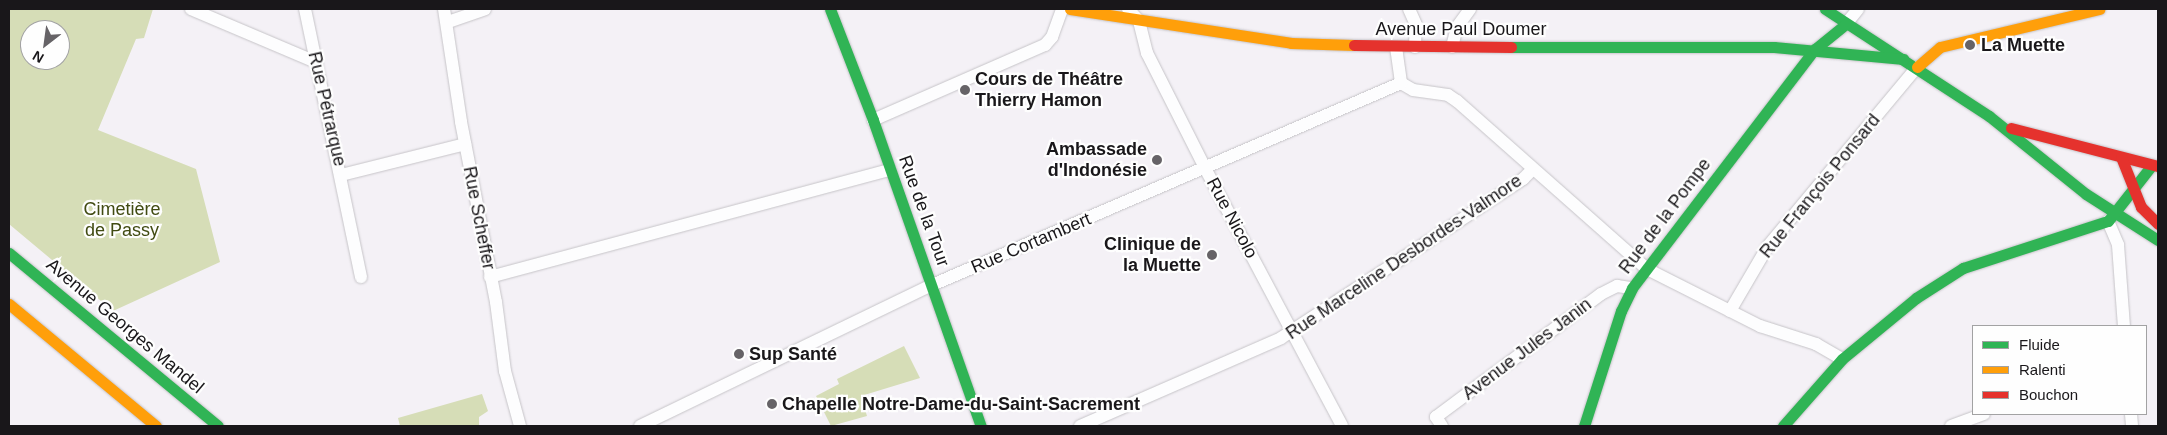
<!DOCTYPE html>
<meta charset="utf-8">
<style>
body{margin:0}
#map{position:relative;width:2167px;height:435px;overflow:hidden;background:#f4f1f6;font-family:Helvetica,sans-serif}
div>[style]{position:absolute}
.green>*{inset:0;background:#d6ddb7}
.roads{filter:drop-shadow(0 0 1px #c6c4c8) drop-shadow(0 0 1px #c6c4c8)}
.street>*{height:12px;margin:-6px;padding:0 6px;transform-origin:6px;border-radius:6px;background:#fdfdfe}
.fast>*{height:11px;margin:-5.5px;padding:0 5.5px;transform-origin:5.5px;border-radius:5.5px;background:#30b455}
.slow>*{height:11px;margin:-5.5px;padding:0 5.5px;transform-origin:5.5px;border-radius:5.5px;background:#ff9f0a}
.jam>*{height:11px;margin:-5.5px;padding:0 5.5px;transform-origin:5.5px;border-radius:5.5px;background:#e5322d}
.dots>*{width:14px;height:14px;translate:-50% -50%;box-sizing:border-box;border:2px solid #fefefe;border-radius:50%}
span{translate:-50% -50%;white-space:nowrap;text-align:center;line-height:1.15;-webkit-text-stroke:4.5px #fefefe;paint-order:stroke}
.street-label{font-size:18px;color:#19171a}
.poi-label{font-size:18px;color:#19171a;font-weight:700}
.left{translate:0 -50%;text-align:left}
.right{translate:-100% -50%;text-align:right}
.park-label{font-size:18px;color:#414b12}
.frame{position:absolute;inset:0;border:10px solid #19171a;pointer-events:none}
.legend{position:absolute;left:1972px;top:325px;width:175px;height:90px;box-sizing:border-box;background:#fefefe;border:1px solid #a2a2a3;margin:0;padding:6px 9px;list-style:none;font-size:15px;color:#19171a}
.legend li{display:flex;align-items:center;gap:10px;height:25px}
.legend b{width:25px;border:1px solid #a2a2a3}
.north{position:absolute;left:20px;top:20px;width:50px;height:50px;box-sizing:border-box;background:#fefefe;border:1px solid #a2a2a3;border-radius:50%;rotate:210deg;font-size:14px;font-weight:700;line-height:20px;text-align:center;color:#19171a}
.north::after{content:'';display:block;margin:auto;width:18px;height:22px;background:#666367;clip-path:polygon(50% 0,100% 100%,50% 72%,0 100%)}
</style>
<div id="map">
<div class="green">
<i style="clip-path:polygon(evenodd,9px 9px,153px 9px,144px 38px,136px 39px,98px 130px,196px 169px,220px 262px,113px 311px,9px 224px,9px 9px,30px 30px,60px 30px,60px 60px,30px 60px,30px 30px)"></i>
<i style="clip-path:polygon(904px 346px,920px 378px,861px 396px,867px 416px,831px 426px,816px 396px,839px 384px,837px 379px)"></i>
<i style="clip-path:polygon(482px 394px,488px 411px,479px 417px,479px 426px,400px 426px,398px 418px)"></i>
</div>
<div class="roads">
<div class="street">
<i style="left:191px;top:9px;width:136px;rotate:23deg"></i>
<i style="left:305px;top:9px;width:274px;rotate:78.2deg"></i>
<i style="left:444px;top:9px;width:114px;rotate:81.4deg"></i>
<i style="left:461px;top:122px;width:183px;rotate:79deg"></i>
<i style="left:496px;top:302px;width:70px;rotate:82.6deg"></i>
<i style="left:505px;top:371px;width:57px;rotate:74.7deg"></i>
<i style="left:1128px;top:9px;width:16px;rotate:47deg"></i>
<i style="left:1139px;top:21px;width:33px;rotate:76deg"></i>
<i style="left:1147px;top:53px;width:129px;rotate:63.2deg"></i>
<i style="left:1205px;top:168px;width:292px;rotate:62deg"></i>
<i style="left:1409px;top:9px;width:17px;rotate:66deg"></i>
<i style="left:1416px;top:25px;width:22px;rotate:93deg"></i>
<i style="left:448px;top:22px;width:39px;rotate:-19deg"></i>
<i style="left:1846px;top:24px;width:19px;rotate:-51deg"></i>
<i style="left:1396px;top:47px;width:36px;rotate:82deg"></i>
<i style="left:1401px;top:83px;width:14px;rotate:30deg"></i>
<i style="left:1413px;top:90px;width:35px;rotate:8deg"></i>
<i style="left:1448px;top:95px;width:11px;rotate:34deg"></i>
<i style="left:1457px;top:101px;width:254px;rotate:41.5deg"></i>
<i style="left:1647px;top:269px;width:127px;rotate:26.8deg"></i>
<i style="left:1760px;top:326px;width:59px;rotate:17.8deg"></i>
<i style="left:1816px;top:344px;width:30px;rotate:30deg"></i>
<i style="left:1452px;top:47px;width:21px;rotate:-76deg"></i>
<i style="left:1457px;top:27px;width:22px;rotate:-54deg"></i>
<i style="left:873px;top:120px;width:188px;rotate:-23.6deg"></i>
<i style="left:1045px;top:45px;width:11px;rotate:-49deg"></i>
<i style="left:1052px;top:37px;width:30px;rotate:-70deg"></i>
<i style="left:341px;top:175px;width:128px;rotate:-14deg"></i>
<i style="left:2108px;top:221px;width:26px;rotate:67deg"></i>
<i style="left:2118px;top:245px;width:81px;rotate:85.8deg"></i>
<i style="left:490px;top:277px;width:414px;rotate:-15deg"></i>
<i style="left:1730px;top:311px;width:75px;rotate:-59.7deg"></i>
<i style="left:1768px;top:246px;width:233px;rotate:-50.2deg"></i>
<i style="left:2131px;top:414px;width:12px;rotate:85deg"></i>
<i style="left:640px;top:426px;width:324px;rotate:-25.8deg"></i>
<i style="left:932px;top:285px;width:511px;rotate:-23.3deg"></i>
<i style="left:1080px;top:426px;width:219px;rotate:-23.6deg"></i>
<i style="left:1281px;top:338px;width:290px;rotate:-33.3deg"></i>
<i style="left:1523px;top:179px;width:14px;rotate:-45deg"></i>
<i style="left:1442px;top:426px;width:11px;rotate:-124deg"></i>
<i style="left:1436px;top:417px;width:206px;rotate:-36.7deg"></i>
<i style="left:1601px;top:294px;width:18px;rotate:-27deg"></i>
<i style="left:1617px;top:286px;width:15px;rotate:8deg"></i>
<i style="left:1951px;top:426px;width:35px;rotate:-20deg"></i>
</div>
<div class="fast">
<i style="left:830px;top:9px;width:119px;rotate:68.8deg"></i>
<i style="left:873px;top:120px;width:324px;rotate:70.6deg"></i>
<i style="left:1825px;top:9px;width:196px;rotate:33.1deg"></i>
<i style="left:1989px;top:116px;width:124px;rotate:38.8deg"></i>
<i style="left:2086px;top:194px;width:85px;rotate:32.6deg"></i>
<i style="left:1511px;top:47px;width:263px"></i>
<i style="left:1774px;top:47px;width:130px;rotate:5.3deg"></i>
<i style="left:9px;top:253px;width:271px;rotate:39.6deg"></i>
<i style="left:1584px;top:426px;width:121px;rotate:-72.2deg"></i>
<i style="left:1621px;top:311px;width:25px;rotate:-64deg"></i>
<i style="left:1632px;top:288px;width:301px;rotate:-52.6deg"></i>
<i style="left:1815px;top:49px;width:40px;rotate:-39deg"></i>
<i style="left:1783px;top:426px;width:89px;rotate:-48.6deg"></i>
<i style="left:1842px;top:359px;width:96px;rotate:-39.5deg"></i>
<i style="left:1916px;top:298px;width:56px;rotate:-32.6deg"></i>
<i style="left:1963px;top:268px;width:152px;rotate:-18deg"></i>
<i style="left:2108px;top:221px;width:71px;rotate:-51.8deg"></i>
</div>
<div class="slow">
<i style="left:1070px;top:9px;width:224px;rotate:8.7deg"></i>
<i style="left:1291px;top:43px;width:63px;rotate:1.8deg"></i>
<i style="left:1917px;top:67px;width:30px;rotate:-41deg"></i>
<i style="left:1940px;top:47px;width:164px;rotate:-13.4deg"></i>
<i style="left:9px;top:304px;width:191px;rotate:39.7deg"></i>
</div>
<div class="jam">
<i style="left:1354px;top:45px;width:157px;rotate:0.7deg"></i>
<i style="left:2011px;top:128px;width:152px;rotate:14.5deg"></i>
<i style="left:2121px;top:157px;width:54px;rotate:68.2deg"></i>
<i style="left:2141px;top:207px;width:24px;rotate:45deg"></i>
</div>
</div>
<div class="dots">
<i style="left:1970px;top:45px;background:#666367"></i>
<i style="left:965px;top:90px;background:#666367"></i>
<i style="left:1157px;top:160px;background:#666367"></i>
<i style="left:1212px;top:255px;background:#666367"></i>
<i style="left:739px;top:354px;background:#666367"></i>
<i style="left:772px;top:404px;background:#666367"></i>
</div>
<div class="street-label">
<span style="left:1461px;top:29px">Avenue Paul Doumer</span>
<span style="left:327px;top:109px;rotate:77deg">Rue Pétrarque</span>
<span style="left:1820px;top:186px;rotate:-51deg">Rue François Ponsard</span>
<span style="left:924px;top:211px;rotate:70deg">Rue de la Tour</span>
<span style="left:1665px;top:216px;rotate:-53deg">Rue de la Pompe</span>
<span style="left:479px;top:218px;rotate:79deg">Rue Scheffer</span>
<span style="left:1232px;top:218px;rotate:62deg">Rue Nicolo</span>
<span style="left:1031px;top:243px;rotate:-23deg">Rue Cortambert</span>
<span style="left:1404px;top:257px;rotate:-34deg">Rue Marceline Desbordes-Valmore</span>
<span style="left:125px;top:326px;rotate:40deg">Avenue Georges Mandel</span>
<span style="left:1527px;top:349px;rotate:-37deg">Avenue Jules Janin</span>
</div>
<div class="poi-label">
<span class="left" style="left:1981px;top:45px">La Muette</span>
<span class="left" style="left:975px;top:90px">Cours de Théâtre<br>Thierry Hamon</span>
<span class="right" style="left:1147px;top:160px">Ambassade<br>d'Indonésie</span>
<span class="right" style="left:1201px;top:255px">Clinique de<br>la Muette</span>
<span class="left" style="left:749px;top:354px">Sup Santé</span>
<span class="left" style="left:782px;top:404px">Chapelle Notre-Dame-du-Saint-Sacrement</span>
</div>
<div class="park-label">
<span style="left:122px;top:220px">Cimetière<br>de Passy</span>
</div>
<div class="frame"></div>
<ul class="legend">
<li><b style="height:6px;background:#30b455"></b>Fluide</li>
<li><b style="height:6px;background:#ff9f0a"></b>Ralenti</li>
<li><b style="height:6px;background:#e5322d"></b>Bouchon</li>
</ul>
<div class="north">N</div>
</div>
